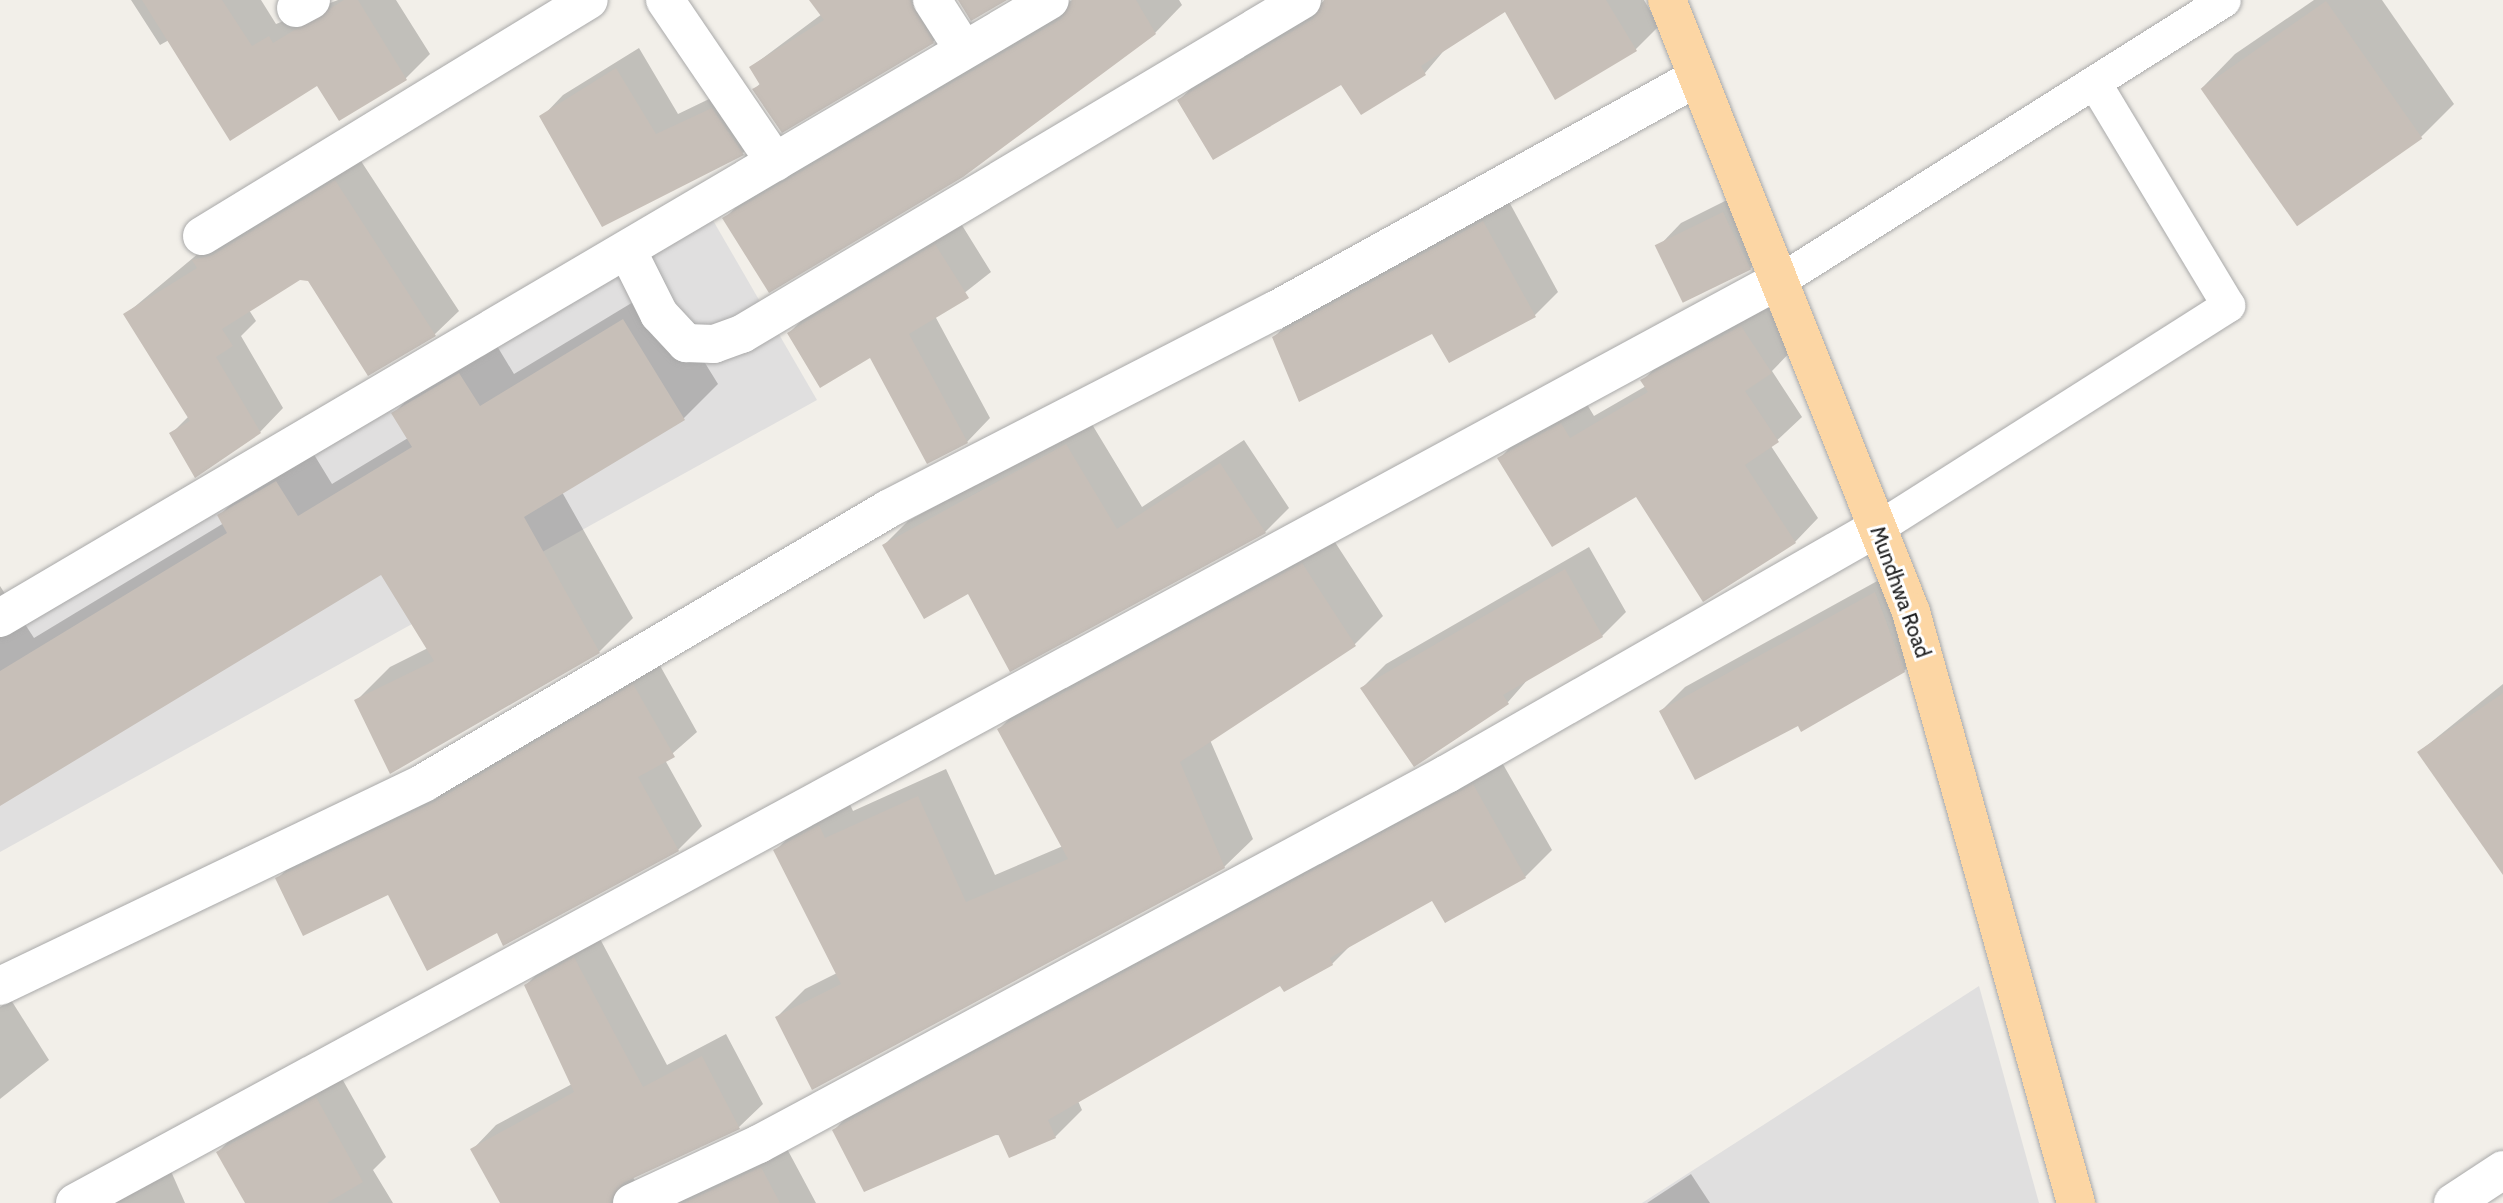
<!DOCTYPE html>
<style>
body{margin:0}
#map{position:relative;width:2503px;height:1203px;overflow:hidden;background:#f2efe9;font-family:Cabin,sans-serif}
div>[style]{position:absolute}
.residential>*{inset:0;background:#e0dfdf}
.shadow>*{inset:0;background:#0003}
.building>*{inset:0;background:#c7bfb8;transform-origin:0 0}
.roads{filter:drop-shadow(0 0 2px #a9a9a9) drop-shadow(0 0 2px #a9a9a9)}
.lane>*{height:33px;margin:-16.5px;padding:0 16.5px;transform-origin:16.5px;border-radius:16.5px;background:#fff}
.street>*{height:38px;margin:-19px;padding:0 19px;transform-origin:19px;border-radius:19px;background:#fff}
.primary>*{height:38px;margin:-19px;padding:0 19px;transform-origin:19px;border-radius:19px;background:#fcd6a4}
span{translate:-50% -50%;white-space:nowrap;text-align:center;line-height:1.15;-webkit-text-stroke:6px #fff;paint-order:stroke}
.street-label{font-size:21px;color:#222}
</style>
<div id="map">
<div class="residential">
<i style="clip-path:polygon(696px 191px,817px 400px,0 852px,0 602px)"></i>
<i style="clip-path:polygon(1979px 986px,2039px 1203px,1642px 1203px)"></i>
</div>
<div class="shadow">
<i style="clip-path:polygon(131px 0,261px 0,276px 24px,338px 0,396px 0,430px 54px,406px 78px,339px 119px,317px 84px,169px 40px,160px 45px)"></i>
<i style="clip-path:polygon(811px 0,946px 0,956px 18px,933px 42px,754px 89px,761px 83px,751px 67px,822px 14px)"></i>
<i style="clip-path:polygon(1072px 0,1179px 0,1182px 5px,1155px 33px,725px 218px,752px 191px)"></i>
<i style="clip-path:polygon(1326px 0,1644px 0,1659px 26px,1635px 50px,1505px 10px,1447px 47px,1425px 73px,1179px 100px,1203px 77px)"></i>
<i style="clip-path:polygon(2314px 0,2382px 0,2454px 104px,2421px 137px,2202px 88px,2235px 54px)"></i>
<i style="clip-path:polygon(639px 48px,678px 114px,734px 87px,764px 132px,743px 153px,542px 117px,563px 95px)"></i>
<i style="clip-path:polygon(359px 158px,459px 311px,435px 334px,368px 374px,310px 279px,299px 278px,249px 310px,256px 321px,241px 336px,283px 408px,260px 432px,171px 434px,189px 416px,126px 314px,218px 237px)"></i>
<i style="clip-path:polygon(1747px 190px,1774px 245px,1750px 269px,1658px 247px,1681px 223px)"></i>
<i style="clip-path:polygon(1507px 198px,1558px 292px,1534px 316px,1433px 331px,1274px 337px,1298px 313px)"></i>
<i style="clip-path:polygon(960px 222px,991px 272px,935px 316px,990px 418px,967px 442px,870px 355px,789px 333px,813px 309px)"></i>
<i style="clip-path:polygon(658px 287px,718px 384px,684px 418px,562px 492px,633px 618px,599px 652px,356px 701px,390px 667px,428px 648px,381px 573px,0 805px,0 586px,34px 638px,224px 523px,219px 516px,253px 482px,310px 448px,332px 484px,408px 438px,393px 414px,427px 380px,494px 341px,514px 374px)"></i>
<i style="clip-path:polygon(1765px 303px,1794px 348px,1772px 371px,1802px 417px,1771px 446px,1818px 518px,1795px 542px,1500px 458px,1523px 434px,1585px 401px,1594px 416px,1646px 386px,1642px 381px,1666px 357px)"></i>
<i style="clip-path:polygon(1090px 421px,1142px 507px,1244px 440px,1289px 508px,1265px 532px,968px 592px,884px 545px,908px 521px)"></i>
<i style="clip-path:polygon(1331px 536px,1383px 616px,1355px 644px,1210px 740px,1253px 839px,1224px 867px,777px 1017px,805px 989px,837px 973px,776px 850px,804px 822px,847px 798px,853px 811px,946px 769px,995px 875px,1063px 846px,999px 729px,1027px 701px)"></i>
<i style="clip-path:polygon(1589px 547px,1626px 612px,1602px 636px,1530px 677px,1508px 702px,1362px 688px,1386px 664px)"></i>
<i style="clip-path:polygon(1899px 569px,1928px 647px,1904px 671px,1661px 711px,1685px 687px)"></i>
<i style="clip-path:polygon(658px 662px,697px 732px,665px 760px,702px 826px,678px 850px,497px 931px,388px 893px,277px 879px,301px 855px)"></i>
<i style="clip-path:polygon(2503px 684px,2503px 872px,2419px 752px)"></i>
<i style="clip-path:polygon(1500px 759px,1552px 850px,1525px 877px,1433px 898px,1353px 943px,1332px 964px,1281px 984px,1078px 1101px,1082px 1110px,1055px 1137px,834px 1130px,861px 1103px)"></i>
<i style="clip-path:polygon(598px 935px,667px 1065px,726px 1034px,763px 1104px,739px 1127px,633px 1177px,643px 1197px,785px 1145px,816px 1203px,502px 1203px,473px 1149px,496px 1125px,572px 1084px,526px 985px,550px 961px)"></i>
<i style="clip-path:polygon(11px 1000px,49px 1060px,0 1099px,0 1007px)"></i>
<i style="clip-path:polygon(340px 1075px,386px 1157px,373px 1170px,393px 1203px,247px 1203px,218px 1152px,242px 1128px)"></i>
<i style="clip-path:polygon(170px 1169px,185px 1203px,104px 1203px)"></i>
<i style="clip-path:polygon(1691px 1174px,1710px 1203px,1647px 1203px)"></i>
</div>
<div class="building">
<i style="clip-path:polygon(142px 0,222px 0,252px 46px,269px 36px,273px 43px,344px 0,358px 0,407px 80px,339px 121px,317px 86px,230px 141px)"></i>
<i style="clip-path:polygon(809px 0,910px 0,934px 43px,782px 133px,752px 89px,760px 85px,749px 67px,824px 20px)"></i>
<i style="clip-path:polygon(958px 0,1007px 0,971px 21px)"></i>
<i style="clip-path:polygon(1072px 0,1136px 0,1156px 34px,963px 177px,769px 293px,722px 218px,1061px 19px)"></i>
<i style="clip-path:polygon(1324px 0,1606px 0,1637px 51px,1555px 100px,1505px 12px,1421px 66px,1426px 75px,1361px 115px,1341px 85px,1213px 160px,1177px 100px,1313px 19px)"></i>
<i style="left:2326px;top:1px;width:168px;height:153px;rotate:55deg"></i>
<i style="clip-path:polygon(616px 68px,656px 134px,712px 108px,744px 155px,602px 227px,539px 116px)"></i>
<i style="clip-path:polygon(335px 180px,436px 336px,368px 376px,308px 281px,300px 280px,222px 329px,233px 346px,216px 357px,261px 433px,195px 478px,169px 433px,190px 421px,123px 314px,197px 268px,192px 260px,213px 255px)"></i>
<i style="left:1723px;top:212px;width:64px;height:76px;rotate:64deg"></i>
<i style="clip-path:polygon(1483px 221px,1536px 317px,1449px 363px,1432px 334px,1299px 402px,1272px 337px)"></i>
<i style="clip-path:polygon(935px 244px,969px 298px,909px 334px,968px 443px,927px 464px,870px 358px,820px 388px,787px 333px)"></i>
<i style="clip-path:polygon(623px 319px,685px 420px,524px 517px,600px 653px,390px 774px,354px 700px,434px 661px,381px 575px,0 806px,0 671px,227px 533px,217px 515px,276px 481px,298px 516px,412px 447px,391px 413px,459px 373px,480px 406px)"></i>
<i style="clip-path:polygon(1741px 326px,1772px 373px,1745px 391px,1779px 442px,1745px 465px,1796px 543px,1703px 602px,1636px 497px,1552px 547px,1497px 458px,1561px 423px,1570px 438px,1648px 392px,1640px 380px)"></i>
<i style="clip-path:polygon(1066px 444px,1117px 529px,1220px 463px,1266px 533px,1010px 672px,968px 594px,924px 619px,882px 545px)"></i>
<i style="clip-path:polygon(1302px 563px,1356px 646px,1180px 762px,1225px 868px,812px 1090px,775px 1017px,841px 984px,773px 850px,819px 825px,825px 838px,918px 796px,966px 902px,1068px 859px,997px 729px)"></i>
<i style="clip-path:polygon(1565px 569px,1603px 637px,1503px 695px,1509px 704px,1414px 767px,1360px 688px)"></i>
<i style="clip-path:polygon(1875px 592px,1905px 672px,1801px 732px,1798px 726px,1695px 780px,1659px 711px)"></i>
<i style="clip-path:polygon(633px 684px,675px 757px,638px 777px,679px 851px,503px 946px,497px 933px,427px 971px,388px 895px,303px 936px,275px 878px,436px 801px)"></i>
<i style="clip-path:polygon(2503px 693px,2503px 875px,2417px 752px)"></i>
<i style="clip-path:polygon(1473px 784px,1526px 878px,1445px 923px,1432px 901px,1330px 958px,1333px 965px,1284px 992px,1280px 986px,1048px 1120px,1056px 1138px,1009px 1158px,998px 1134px,864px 1192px,832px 1130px)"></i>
<i style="clip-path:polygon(574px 957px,643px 1087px,702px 1056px,740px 1129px,623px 1183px,610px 1203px,500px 1203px,470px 1149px,574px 1092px,524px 985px)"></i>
<i style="clip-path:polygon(316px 1097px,363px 1182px,327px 1203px,245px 1203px,216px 1152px)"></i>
<i style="clip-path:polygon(761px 1167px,780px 1203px,684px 1203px)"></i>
</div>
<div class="roads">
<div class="lane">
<i style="left:1783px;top:278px;width:521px;rotate:-32.23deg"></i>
<i style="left:1877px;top:528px;width:416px;rotate:-32.4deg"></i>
<i style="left:2228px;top:305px;width:260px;rotate:-121deg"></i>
</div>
<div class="street">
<i style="left:665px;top:0;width:196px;rotate:55.8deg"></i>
<i style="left:932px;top:0;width:59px;rotate:57.4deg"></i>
<i style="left:296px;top:8px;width:17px;rotate:-28deg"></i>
<i style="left:202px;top:236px;width:453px;rotate:-31.4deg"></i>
<i style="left:627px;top:250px;width:72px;rotate:63.4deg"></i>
<i style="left:659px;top:314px;width:40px;rotate:47deg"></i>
<i style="left:686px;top:343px;width:28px;rotate:2deg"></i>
<i style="left:714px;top:344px;width:30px;rotate:-20deg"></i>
<i style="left:742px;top:334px;width:652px;rotate:-30.81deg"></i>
<i style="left:0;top:618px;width:1218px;rotate:-30.48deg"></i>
<i style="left:0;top:986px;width:471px;rotate:-25.6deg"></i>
<i style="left:425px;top:782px;width:537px;rotate:-30.52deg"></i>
<i style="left:888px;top:509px;width:434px;rotate:-27.2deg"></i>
<i style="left:1274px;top:311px;width:484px;rotate:-28.9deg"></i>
<i style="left:75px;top:1203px;width:1942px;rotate:-28.44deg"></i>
<i style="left:632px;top:1203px;width:140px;rotate:-24.9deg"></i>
<i style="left:759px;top:1144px;width:781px;rotate:-28.27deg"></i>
<i style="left:1447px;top:774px;width:495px;rotate:-29.8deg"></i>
<i style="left:2453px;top:1203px;width:60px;rotate:-33.4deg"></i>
</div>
<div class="primary">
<i style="left:1667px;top:0;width:659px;rotate:68.26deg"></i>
<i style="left:1911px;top:612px;width:614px;rotate:74.4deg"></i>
</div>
</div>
<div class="street-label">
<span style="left:1900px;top:592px;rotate:70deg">Mundhwa Road</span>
</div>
</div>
